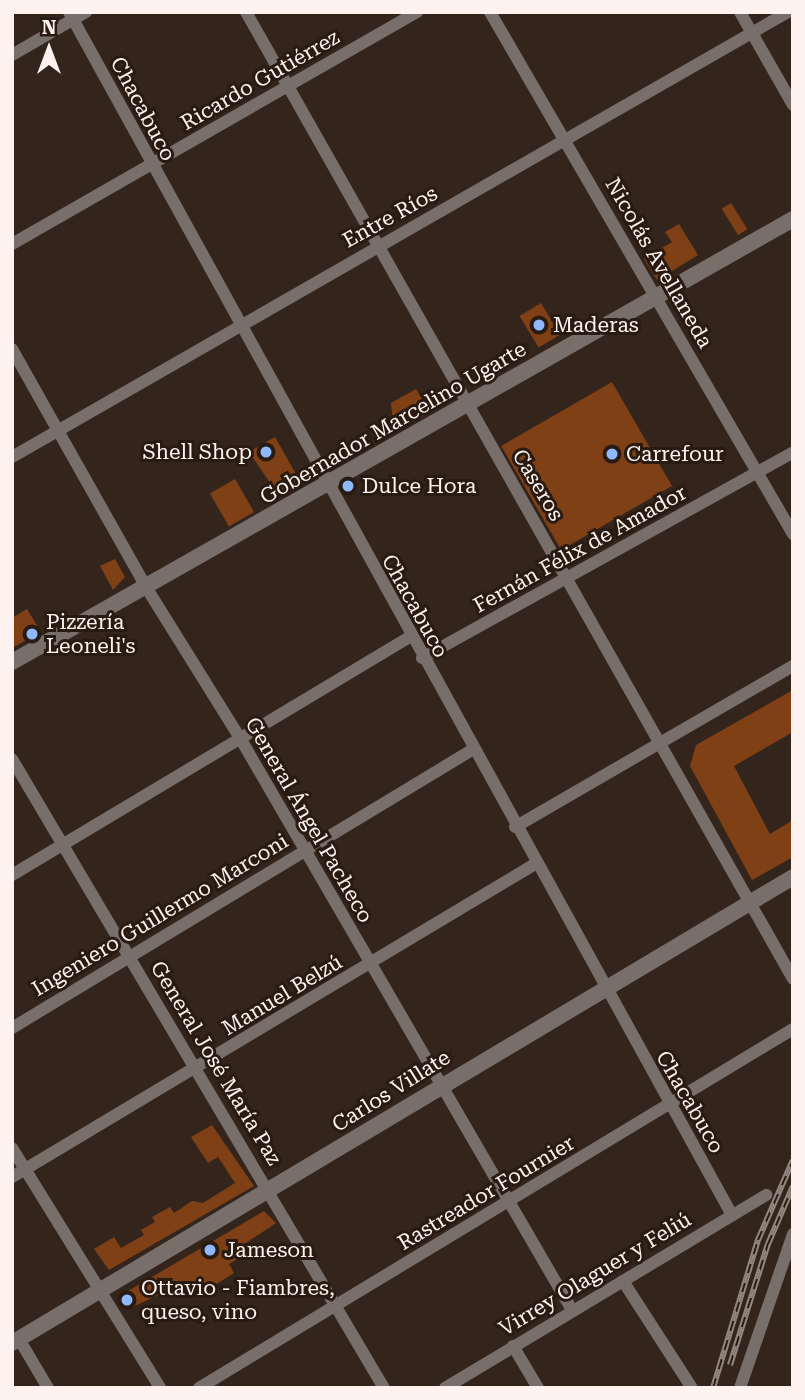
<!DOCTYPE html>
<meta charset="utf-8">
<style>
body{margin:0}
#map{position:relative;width:805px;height:1400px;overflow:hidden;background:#33241c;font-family:"Roboto Serif",serif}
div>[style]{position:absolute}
.building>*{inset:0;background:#804016;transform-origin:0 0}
.minor>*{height:12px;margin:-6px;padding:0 6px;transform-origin:6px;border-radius:6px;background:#786f6b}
.tertiary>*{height:16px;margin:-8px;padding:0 8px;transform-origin:8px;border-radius:8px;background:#786f6b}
.rail>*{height:6px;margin-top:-3px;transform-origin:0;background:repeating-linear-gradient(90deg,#291b12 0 10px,#948780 0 20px);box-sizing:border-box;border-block:2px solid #948780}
.dots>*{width:19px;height:19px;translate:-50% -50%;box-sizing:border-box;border:4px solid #291b12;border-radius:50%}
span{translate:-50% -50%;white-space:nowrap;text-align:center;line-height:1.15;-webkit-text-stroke:6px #291b12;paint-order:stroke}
.street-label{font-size:21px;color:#fdf2ed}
.poi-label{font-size:21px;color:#fdf2ed}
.left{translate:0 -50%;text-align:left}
.right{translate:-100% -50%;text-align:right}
.frame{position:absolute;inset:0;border:14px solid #fdf2ed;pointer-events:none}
.north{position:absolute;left:14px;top:14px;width:70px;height:70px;-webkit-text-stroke:5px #291b12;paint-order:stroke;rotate:0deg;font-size:19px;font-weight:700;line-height:28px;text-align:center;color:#fdf2ed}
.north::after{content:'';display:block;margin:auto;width:24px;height:32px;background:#fdf2ed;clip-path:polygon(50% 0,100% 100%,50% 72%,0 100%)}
</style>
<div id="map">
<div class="building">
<i style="left:731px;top:203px;width:31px;height:11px;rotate:58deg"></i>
<i style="clip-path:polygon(679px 224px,698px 255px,657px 280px,644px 259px,672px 242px,665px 232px)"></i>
<i style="left:541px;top:303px;width:37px;height:25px;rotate:59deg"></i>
<i style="left:612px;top:382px;width:120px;height:128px;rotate:60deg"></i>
<i style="clip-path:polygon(416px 389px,430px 412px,394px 433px,391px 403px)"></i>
<i style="clip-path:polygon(275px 437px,301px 483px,279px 496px,249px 452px)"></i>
<i style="left:235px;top:479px;width:38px;height:29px;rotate:60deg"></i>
<i style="clip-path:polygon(115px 559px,125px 577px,113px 590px,100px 566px)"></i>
<i style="clip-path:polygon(27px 609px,41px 632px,12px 648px,12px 618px)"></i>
<i style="clip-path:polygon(793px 690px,793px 732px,734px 766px,770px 834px,793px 820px,793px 857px,752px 880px,690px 766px,696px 745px)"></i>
<i style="clip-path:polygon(212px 1125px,254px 1186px,109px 1270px,94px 1249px,114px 1237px,121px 1248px,144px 1235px,141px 1230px,155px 1222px,152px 1217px,170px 1207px,174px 1213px,192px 1201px,203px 1203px,235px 1183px,218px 1157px,208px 1163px,191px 1137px)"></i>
<i style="clip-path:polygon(264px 1211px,276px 1223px,246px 1243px,251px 1251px,229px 1264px,234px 1273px,194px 1298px,185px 1283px,128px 1309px,123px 1294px)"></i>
</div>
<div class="minor">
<i style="left:69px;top:12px;width:1374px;rotate:61.14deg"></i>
<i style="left:246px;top:12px;width:1111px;rotate:60.5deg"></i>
<i style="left:490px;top:12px;width:604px;rotate:59.87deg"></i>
<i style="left:740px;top:12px;width:107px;rotate:60.3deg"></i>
<i style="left:12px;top:55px;width:86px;rotate:-30.2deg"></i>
<i style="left:12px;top:244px;width:467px;rotate:-29.8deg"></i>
<i style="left:12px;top:349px;width:273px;rotate:60.6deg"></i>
<i style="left:146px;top:587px;width:178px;rotate:58.1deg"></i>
<i style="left:240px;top:738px;width:661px;rotate:59.87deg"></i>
<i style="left:12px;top:457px;width:895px;rotate:-29.83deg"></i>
<i style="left:422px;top:658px;width:424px;rotate:-29deg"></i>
<i style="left:12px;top:759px;width:731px;rotate:59.4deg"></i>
<i style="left:515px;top:827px;width:321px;rotate:-30.1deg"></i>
<i style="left:12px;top:875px;width:464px;rotate:-30.9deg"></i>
<i style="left:12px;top:1028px;width:537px;rotate:-31.15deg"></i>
<i style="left:12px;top:1148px;width:282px;rotate:58.3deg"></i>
<i style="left:12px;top:1177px;width:610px;rotate:-30.9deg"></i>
<i style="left:623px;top:1281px;width:127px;rotate:57.2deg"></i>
<i style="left:19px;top:1339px;width:57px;rotate:59.4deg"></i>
<i style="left:513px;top:1346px;width:49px;rotate:59.2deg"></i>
<i style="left:199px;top:1388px;width:694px;rotate:-31.15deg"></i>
<i style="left:445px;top:1388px;width:375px;rotate:-31deg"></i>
<i style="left:740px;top:1388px;width:163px;rotate:-71deg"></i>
</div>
<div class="tertiary">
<i style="left:12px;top:662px;width:898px;rotate:-29.56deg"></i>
<i style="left:12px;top:1343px;width:909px;rotate:-30.82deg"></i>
</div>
<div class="rail">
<i style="left:730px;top:1365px;width:127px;rotate:-72.6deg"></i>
<i style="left:768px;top:1244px;width:63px;rotate:-66.7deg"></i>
<i style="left:713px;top:1388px;width:155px;rotate:-73.1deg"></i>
<i style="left:758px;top:1240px;width:87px;rotate:-66.4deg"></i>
</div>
<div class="dots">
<i style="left:539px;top:325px;background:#8fb8fd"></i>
<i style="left:266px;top:452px;background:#8fb8fd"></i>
<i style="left:612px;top:454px;background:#8fb8fd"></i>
<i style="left:348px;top:486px;background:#8fb8fd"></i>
<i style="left:32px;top:634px;background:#8fb8fd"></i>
<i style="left:210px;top:1250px;background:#8fb8fd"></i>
<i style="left:127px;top:1300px;background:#8fb8fd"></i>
</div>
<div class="street-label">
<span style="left:260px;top:80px;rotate:-30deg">Ricardo Gutiérrez</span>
<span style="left:143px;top:109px;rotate:62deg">Chacabuco</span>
<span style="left:390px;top:217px;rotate:-29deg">Entre Ríos</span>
<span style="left:659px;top:263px;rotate:60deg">Nicolás Avellaneda</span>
<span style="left:393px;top:423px;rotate:-30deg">Gobernador Marcelino Ugarte</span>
<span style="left:538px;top:485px;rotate:59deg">Caseros</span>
<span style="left:580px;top:549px;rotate:-29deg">Fernán Félix de Amador</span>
<span style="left:415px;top:606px;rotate:61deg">Chacabuco</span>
<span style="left:309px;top:820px;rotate:60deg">General Ángel Pacheco</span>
<span style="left:160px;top:915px;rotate:-31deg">Ingeniero Guillermo Marconi</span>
<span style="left:282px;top:995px;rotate:-31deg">Manuel Belzú</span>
<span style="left:216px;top:1063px;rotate:59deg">General José María Paz</span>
<span style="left:391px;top:1091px;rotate:-32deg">Carlos Villate</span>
<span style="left:690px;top:1102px;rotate:60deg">Chacabuco</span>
<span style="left:486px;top:1193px;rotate:-31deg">Rastreador Fournier</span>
<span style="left:595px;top:1274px;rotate:-31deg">Virrey Olaguer y Feliú</span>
</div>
<div class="poi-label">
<span class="left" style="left:553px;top:325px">Maderas</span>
<span class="right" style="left:252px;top:452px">Shell Shop</span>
<span class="left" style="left:626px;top:454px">Carrefour</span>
<span class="left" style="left:362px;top:486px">Dulce Hora</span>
<span class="left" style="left:46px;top:634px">Pizzería<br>Leoneli's</span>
<span class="left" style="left:224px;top:1250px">Jameson</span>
<span class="left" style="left:141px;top:1300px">Ottavio - Fiambres,<br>queso, vino</span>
</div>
<div class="frame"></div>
<div class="north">N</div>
</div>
